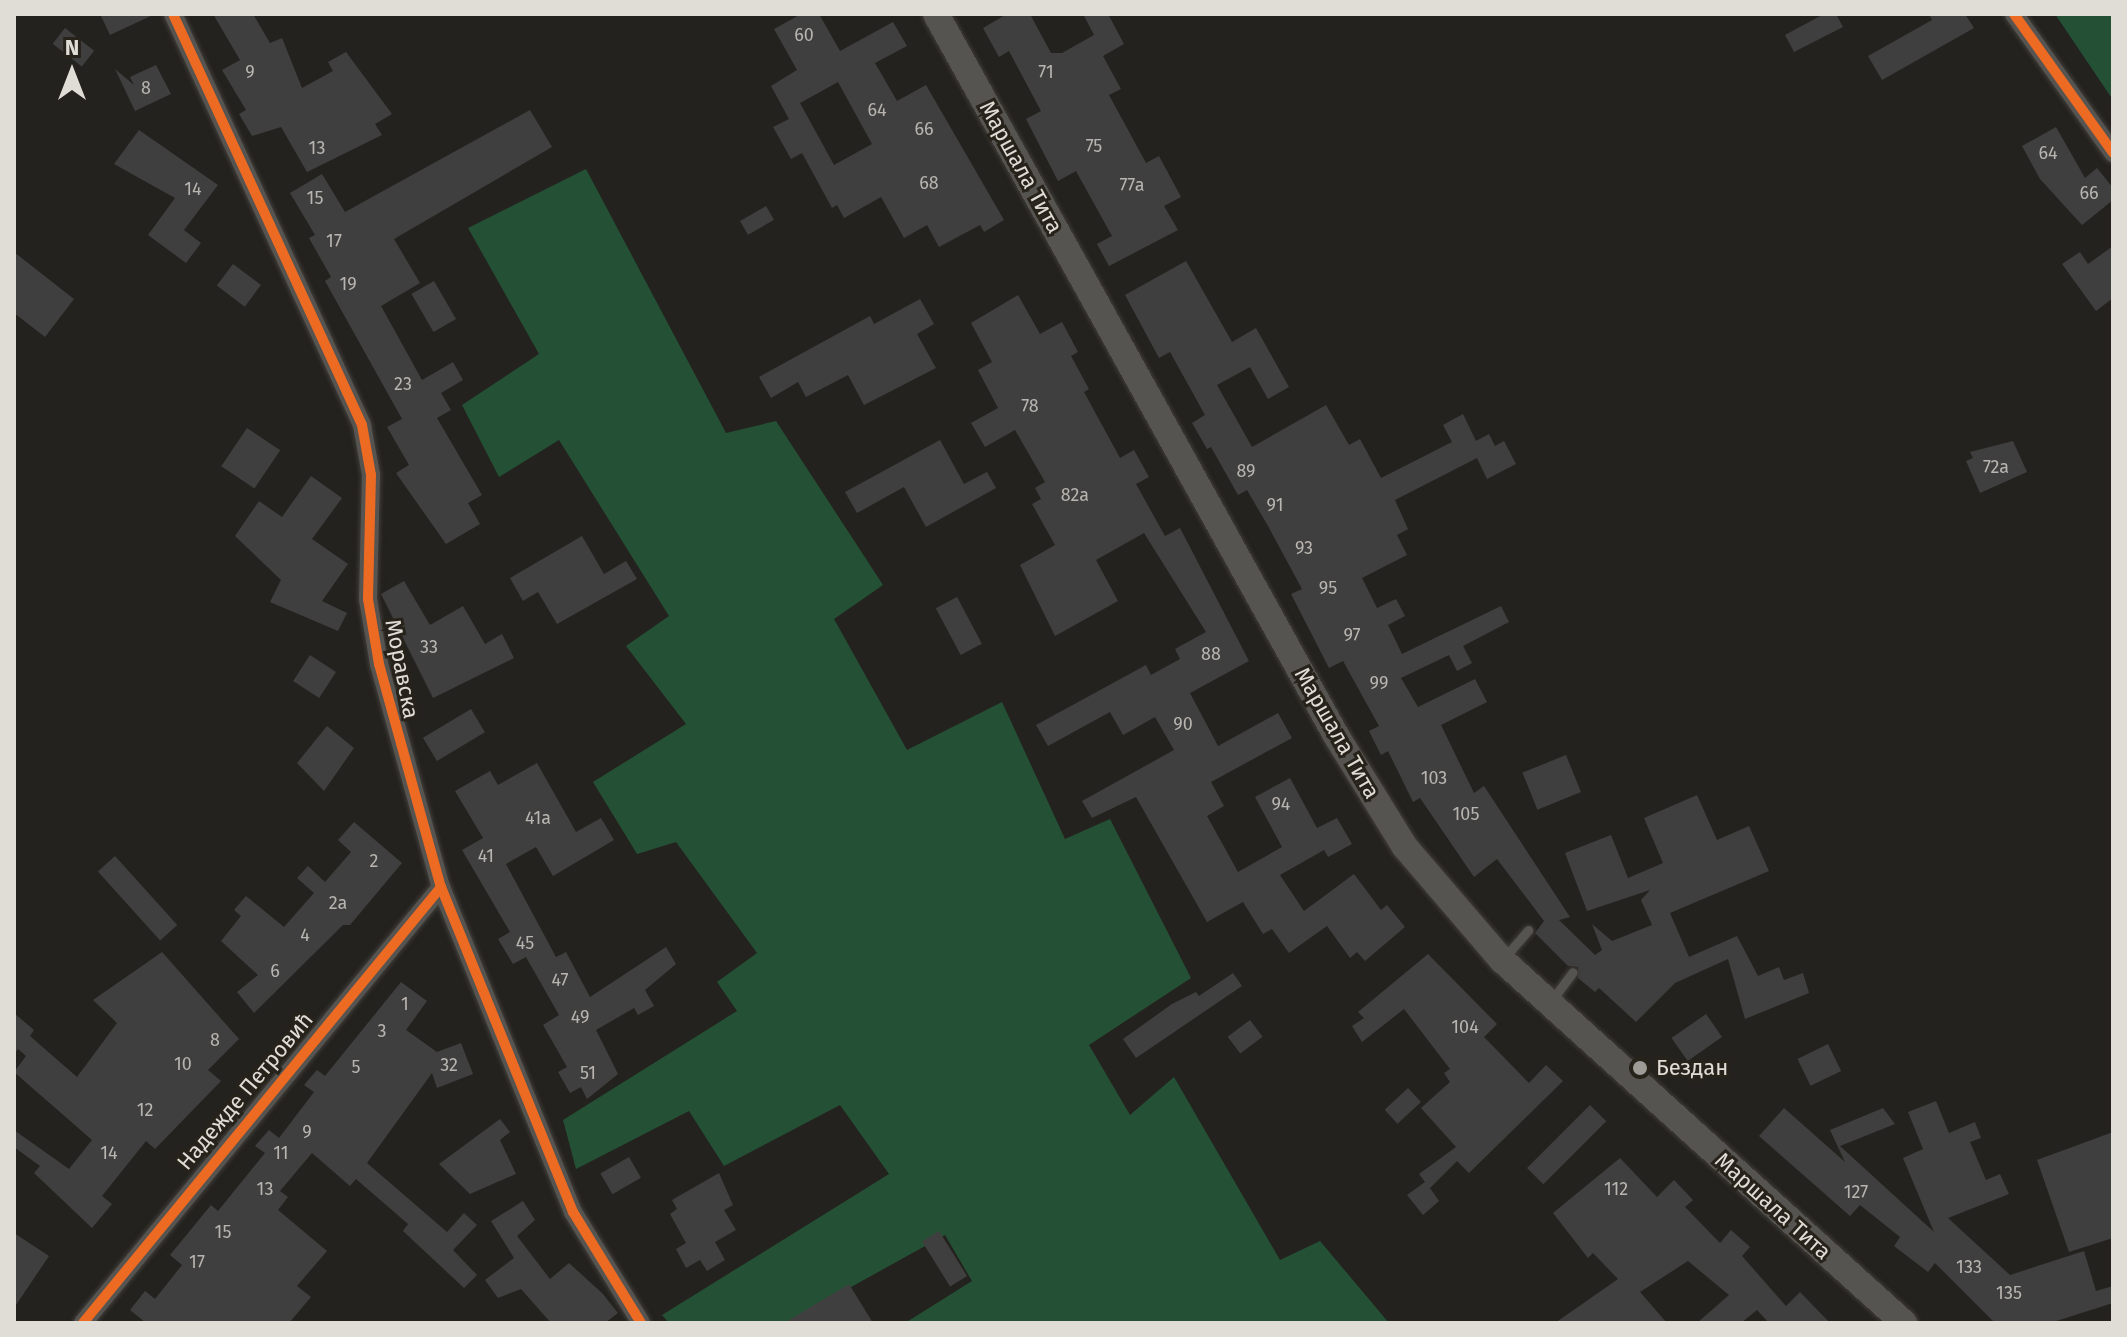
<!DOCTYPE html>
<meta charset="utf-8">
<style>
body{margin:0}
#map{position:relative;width:2127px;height:1337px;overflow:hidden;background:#24221e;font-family:"Fira Sans",sans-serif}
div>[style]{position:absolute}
.green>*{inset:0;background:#245135}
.building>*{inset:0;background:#403f3f;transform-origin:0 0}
.roads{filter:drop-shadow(0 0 2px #3f3d39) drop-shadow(0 0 2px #3f3d39)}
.lane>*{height:9px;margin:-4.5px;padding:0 4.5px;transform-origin:4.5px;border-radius:4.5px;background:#565450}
.street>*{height:18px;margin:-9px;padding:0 9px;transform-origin:9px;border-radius:9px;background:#565450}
.secondary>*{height:26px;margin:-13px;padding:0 13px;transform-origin:13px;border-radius:13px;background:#565450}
.cycleway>*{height:10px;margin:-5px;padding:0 5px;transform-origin:5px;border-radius:5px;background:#ed6a23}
.dots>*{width:22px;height:22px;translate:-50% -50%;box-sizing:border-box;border:4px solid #28231a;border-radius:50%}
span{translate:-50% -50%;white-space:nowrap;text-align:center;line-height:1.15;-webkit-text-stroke:6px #28231a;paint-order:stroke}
.number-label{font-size:18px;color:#b8b5b0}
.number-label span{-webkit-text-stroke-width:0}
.street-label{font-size:22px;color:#e0dcd6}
.poi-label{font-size:22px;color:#e0dcd6}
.left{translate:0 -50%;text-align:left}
.frame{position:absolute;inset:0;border:16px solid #e0dcd6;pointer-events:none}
.north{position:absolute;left:32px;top:32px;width:80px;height:80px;-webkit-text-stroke:6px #28231a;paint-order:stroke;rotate:0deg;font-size:22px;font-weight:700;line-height:32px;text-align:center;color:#e0dcd6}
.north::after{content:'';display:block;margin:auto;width:28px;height:36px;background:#e0dcd6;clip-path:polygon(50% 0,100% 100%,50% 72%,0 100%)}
</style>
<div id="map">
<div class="green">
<i style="clip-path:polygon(2055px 14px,2113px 14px,2113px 100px)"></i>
<i style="clip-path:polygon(586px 169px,726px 433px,776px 421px,883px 585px,834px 619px,907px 750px,1002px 702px,1065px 839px,1110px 819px,1191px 978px,1089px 1045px,1130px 1115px,1174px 1077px,1280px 1260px,1320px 1241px,1389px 1323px,905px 1323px,972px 1281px,945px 1235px,786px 1323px,669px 1323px,662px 1315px,889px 1174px,840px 1105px,724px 1166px,689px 1111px,576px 1169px,563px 1120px,737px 1011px,717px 982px,757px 953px,676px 842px,637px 854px,593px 782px,686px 724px,626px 646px,669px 616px,559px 440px,499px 477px,462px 405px,539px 354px,468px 228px)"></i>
</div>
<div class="building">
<i style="clip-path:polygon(100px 14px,155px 14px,110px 35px)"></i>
<i style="clip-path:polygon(213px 14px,253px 14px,270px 43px,282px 38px,302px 88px,333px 71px,328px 62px,346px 52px,392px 114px,375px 124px,382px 135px,307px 172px,281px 127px,252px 136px,239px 114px,246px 110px,222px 70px,240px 60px)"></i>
<i style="clip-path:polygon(evenodd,801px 14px,819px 14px,840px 51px,893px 22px,907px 46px,875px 63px,897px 101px,926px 85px,1004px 220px,984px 232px,980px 225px,939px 247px,927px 225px,904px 238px,881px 197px,844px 218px,837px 205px,832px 208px,802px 153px,791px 159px,773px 127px,789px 119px,771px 86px,797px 70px,774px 29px,801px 14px,838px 82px,872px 144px,834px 165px,800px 103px,838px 82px)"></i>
<i style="clip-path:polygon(1007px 14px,1030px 14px,1051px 53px,1062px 53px,1094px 35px,1083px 14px,1108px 14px,1124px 44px,1103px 56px,1121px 89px,1109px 95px,1146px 163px,1159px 156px,1181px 197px,1164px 206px,1178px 230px,1109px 266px,1097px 244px,1112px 236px,1076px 171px,1058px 181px,1026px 119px,1041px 111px,1009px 51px,999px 57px,983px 28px)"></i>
<i style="clip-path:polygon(1824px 14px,1836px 14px,1843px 27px,1794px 52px,1785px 35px)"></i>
<i style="clip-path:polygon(1929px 14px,1965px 14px,1974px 28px,1882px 80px,1868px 56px,1932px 20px)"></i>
<i style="left:65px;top:28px;width:37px;height:20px;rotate:38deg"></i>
<i style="clip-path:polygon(156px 65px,171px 94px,135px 111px,115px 69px,134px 85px,130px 77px)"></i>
<i style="clip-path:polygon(530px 110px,552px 147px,394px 239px,420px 283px,381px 306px,422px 380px,453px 362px,463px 380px,441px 393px,451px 410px,437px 418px,482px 495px,468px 503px,480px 524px,446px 544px,396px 473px,409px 465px,387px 427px,402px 419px,325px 281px,331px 277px,309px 238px,315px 235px,290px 193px,322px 174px,345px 212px)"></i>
<i style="clip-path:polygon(2056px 127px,2085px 178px,2097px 168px,2113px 188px,2113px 200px,2082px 225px,2040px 179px,2022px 146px)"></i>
<i style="clip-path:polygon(139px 130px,218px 185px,184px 230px,201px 243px,186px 263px,148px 235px,175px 198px,114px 164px)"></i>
<i style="left:766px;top:206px;width:16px;height:30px;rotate:60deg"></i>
<i style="clip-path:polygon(2113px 246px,2113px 298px,2096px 311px,2062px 264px,2080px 252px,2088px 264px)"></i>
<i style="clip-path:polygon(14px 252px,74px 299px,45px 337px,14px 313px)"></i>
<i style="clip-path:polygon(1186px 261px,1232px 342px,1256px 328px,1289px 387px,1268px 399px,1250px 367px,1217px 385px,1252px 447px,1326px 405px,1349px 445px,1360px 439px,1381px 478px,1452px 442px,1443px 425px,1463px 414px,1476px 441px,1489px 434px,1495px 446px,1504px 441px,1516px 464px,1487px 479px,1477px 458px,1395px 500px,1408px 529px,1397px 535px,1407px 555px,1362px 578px,1377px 608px,1396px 599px,1405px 616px,1388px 625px,1402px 654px,1501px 606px,1509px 622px,1463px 646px,1472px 663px,1457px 671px,1449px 655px,1401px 678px,1418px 707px,1475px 679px,1487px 702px,1441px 725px,1474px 793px,1484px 786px,1570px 917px,1559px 920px,1595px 955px,1602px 950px,1592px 924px,1612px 941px,1652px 925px,1641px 900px,1650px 890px,1587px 911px,1565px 853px,1611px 835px,1628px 878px,1663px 863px,1644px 818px,1697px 795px,1717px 840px,1749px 826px,1769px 871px,1670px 913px,1689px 957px,1737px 936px,1758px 976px,1779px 967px,1784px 980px,1803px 973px,1809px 993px,1745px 1019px,1728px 959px,1675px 983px,1636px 1022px,1599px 988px,1595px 992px,1578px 978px,1578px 967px,1568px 966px,1535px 933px,1544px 921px,1497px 859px,1474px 877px,1420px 798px,1413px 802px,1388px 751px,1381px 755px,1369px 731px,1379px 726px,1343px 661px,1329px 668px,1291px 594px,1302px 589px,1268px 526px,1247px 490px,1238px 495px,1211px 447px,1207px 449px,1192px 423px,1205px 415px,1170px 352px,1159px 358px,1125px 295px)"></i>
<i style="left:233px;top:264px;width:35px;height:27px;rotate:37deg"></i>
<i style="left:434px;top:281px;width:44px;height:26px;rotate:60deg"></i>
<i style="clip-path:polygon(1018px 295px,1040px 334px,1062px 322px,1078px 352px,1071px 356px,1089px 389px,1084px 392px,1120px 458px,1134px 450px,1149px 477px,1136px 484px,1165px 536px,1180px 528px,1249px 661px,1190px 693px,1218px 746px,1278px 713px,1292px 738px,1211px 782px,1224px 806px,1207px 816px,1238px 872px,1282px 847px,1255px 797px,1290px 778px,1317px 828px,1337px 818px,1352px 844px,1328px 857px,1324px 850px,1280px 875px,1304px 911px,1354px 874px,1381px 910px,1387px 905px,1405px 927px,1365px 961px,1357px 952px,1350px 958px,1327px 926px,1289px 953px,1272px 929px,1263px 934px,1243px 902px,1207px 922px,1136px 797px,1092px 818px,1082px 801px,1174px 750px,1155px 717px,1123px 735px,1110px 712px,1048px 746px,1036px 725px,1146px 665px,1151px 675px,1180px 659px,1175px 649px,1206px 632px,1144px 533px,1096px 560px,1118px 601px,1055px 636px,1020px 565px,1055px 545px,1032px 504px,1041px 499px,1035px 488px,1045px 482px,1015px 430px,985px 447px,971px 423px,998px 408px,978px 370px,992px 362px,971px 323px)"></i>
<i style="clip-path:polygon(920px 299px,934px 324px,917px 334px,936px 368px,864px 405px,848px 375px,806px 397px,798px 382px,771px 398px,759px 377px,870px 316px,874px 324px)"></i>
<i style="left:247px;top:428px;width:40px;height:46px;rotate:34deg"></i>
<i style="clip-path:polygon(940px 440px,964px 484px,987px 472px,996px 488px,926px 527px,904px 487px,857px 513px,845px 492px)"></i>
<i style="clip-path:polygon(2013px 441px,2027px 472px,1980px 493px,1966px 461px,1973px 458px,1970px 452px)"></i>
<i style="clip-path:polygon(311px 476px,342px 498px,312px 539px,348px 564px,322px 601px,347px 613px,338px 631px,270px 602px,281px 580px,235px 536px,259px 501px,282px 517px)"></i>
<i style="clip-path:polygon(582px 536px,604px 574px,626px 561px,637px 579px,557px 624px,538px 592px,523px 601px,510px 578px)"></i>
<i style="clip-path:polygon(404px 581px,430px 625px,463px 606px,485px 644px,502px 634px,514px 658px,433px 698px,381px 594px)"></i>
<i style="left:957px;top:597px;width:53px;height:24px;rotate:62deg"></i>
<i style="left:310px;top:655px;width:31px;height:31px;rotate:33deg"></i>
<i style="left:471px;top:709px;width:27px;height:56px;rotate:59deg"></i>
<i style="clip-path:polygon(327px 726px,354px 748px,324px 791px,297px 763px)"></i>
<i style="left:1566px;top:755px;width:40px;height:47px;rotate:68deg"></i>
<i style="clip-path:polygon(537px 763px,576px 832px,601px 818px,614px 840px,553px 876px,536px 847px,506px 864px,556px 957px,566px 952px,590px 997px,666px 947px,676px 964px,645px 990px,654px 1006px,638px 1015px,634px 1008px,596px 1030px,618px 1074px,587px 1099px,581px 1087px,570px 1093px,558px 1072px,567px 1067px,543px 1025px,559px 1015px,526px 957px,513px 964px,498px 939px,510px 932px,462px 850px,483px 838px,455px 791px,490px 771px,498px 785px)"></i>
<i style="clip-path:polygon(354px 822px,402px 863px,350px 925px,343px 925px,254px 1013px,237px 992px,258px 975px,221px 941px,241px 916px,234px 910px,246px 896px,284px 927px,314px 893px,297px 878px,308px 866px,325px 882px,351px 852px,338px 840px)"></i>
<i style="left:115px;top:856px;width:93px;height:23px;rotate:48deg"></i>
<i style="clip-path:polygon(162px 952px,239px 1039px,208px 1070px,221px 1081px,155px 1149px,146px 1141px,102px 1196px,112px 1204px,92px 1228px,34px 1173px,40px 1166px,14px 1147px,14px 1130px,69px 1169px,92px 1140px,14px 1072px,26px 1056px,18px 1049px,14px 1054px,14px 1013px,34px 1030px,30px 1036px,77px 1077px,117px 1023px,93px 1000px)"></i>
<i style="clip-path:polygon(1428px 954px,1497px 1024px,1484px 1037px,1529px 1083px,1546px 1065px,1563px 1081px,1469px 1173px,1457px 1161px,1430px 1188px,1439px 1201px,1423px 1215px,1407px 1195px,1425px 1182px,1419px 1174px,1456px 1147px,1421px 1108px,1450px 1082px,1444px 1073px,1450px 1069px,1404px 1009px,1362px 1042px,1352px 1026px,1364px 1018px,1358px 1012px)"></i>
<i style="clip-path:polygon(1233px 973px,1242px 986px,1136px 1058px,1123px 1039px,1172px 1004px,1196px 992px,1199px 996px)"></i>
<i style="clip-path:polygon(401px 982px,427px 1001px,406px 1030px,437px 1052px,461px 1043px,473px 1074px,437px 1088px,432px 1073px,367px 1163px,447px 1232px,464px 1213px,477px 1225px,453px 1250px,477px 1275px,464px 1288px,403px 1231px,408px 1224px,356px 1179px,350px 1186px,312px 1153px,280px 1191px,288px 1197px,278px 1210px,327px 1251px,297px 1286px,311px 1297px,289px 1323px,146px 1323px,130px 1310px,145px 1291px,155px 1299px,182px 1265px,170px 1255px,211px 1205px,218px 1211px,265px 1153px,255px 1146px,269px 1130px,279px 1138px,314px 1092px,304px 1085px,317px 1070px,325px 1076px)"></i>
<i style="left:1706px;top:1014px;width:28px;height:42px;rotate:55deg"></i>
<i style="left:1250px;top:1020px;width:21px;height:28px;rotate:53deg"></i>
<i style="left:1828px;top:1044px;width:30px;height:34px;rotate:64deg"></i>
<i style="left:1408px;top:1088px;width:19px;height:32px;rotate:47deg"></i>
<i style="clip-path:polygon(1936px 1101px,1949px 1133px,1975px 1122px,1981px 1138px,1970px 1142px,1986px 1180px,2000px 1174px,2009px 1194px,1948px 1218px,2010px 1275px,2084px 1251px,2096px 1291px,2113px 1286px,2113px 1303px,2050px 1323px,1995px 1323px,1935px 1263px,1928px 1272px,1894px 1246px,1900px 1237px,1860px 1205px,1850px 1216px,1759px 1136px,1784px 1108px,1845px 1162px,1830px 1130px,1883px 1108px,1895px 1124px,1840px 1146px,1934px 1232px,1903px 1158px,1923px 1149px,1908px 1112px)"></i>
<i style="left:1590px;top:1105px;width:23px;height:89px;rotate:45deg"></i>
<i style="clip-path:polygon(500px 1119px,510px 1132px,500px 1140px,516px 1174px,470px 1194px,439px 1164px)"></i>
<i style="clip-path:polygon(2113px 1132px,2113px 1238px,2069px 1252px,2037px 1160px)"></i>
<i style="left:629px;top:1157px;width:24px;height:33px;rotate:60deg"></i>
<i style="clip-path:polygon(1620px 1158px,1657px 1197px,1674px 1180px,1693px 1200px,1685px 1207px,1720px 1243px,1731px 1230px,1750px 1247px,1742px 1256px,1786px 1306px,1800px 1292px,1830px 1323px,1769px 1323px,1757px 1310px,1741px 1323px,1697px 1323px,1729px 1295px,1688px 1261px,1640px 1292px,1667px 1323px,1555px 1323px,1618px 1279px,1593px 1253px,1588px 1258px,1553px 1213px)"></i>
<i style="clip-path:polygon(719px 1173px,733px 1205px,724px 1210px,736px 1230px,715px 1242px,725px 1260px,707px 1271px,700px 1260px,686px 1268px,676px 1249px,686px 1243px,670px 1214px,677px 1209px,672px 1200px)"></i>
<i style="clip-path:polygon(523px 1201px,535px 1220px,517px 1236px,550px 1279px,569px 1263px,603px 1294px,618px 1313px,605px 1323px,551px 1323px,521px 1289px,498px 1298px,485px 1280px,514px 1258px,491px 1221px)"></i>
<i style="left:939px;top:1231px;width:53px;height:20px;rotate:58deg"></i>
<i style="clip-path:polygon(14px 1233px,49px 1256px,14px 1308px)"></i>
<i style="clip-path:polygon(849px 1284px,873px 1323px,784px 1323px)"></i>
</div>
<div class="roads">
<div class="lane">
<i style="left:1504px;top:958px;width:37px;rotate:-49deg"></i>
<i style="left:1551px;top:1001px;width:36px;rotate:-53deg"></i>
</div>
<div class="street">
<i style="left:173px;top:14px;width:452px;rotate:65.3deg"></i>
<i style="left:362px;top:425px;width:51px;rotate:79.8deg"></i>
<i style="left:371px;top:475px;width:124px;rotate:91.4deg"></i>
<i style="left:368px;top:599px;width:66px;rotate:80.4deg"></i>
<i style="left:379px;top:664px;width:231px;rotate:74.5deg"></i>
<i style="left:441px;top:887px;width:351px;rotate:67.9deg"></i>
<i style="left:573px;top:1212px;width:130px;rotate:58.5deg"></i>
<i style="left:2014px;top:14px;width:171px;rotate:54.5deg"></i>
<i style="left:83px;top:1323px;width:564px;rotate:-50.61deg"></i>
</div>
<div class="secondary">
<i style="left:936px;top:14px;width:827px;rotate:60.99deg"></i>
<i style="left:1337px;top:737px;width:129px;rotate:58.3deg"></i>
<i style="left:1405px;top:847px;width:149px;rotate:49.4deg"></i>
<i style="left:1502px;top:960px;width:542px;rotate:42.08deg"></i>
</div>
</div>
<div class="cycleway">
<i style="left:173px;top:14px;width:452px;rotate:65.3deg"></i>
<i style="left:362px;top:425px;width:51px;rotate:79.8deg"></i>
<i style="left:371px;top:475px;width:124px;rotate:91.4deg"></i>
<i style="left:368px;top:599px;width:66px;rotate:80.4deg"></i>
<i style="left:379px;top:664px;width:231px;rotate:74.5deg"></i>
<i style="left:441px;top:887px;width:351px;rotate:67.9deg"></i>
<i style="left:573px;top:1212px;width:130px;rotate:58.5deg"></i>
<i style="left:2014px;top:14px;width:171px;rotate:54.5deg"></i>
<i style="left:83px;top:1323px;width:564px;rotate:-50.61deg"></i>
</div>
<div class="dots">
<i style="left:1640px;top:1068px;background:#9e9b96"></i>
</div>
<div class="number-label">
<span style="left:804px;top:35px">60</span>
<span style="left:250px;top:72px">9</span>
<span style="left:1046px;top:72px">71</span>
<span style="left:146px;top:88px">8</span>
<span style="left:877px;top:110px">64</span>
<span style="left:924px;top:129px">66</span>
<span style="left:1094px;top:146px">75</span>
<span style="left:317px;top:148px">13</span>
<span style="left:2048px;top:153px">64</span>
<span style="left:929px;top:183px">68</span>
<span style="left:1132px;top:185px">77a</span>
<span style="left:193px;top:189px">14</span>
<span style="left:2089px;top:193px">66</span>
<span style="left:315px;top:198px">15</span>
<span style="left:334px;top:241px">17</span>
<span style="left:348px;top:284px">19</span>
<span style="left:403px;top:384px">23</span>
<span style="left:1030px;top:406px">78</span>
<span style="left:1996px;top:467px">72a</span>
<span style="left:1246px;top:471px">89</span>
<span style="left:1075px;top:495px">82a</span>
<span style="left:1275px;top:505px">91</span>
<span style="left:1304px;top:548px">93</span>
<span style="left:1328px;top:588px">95</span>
<span style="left:1352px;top:635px">97</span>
<span style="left:429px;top:647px">33</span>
<span style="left:1211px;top:654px">88</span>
<span style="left:1379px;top:683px">99</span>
<span style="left:1183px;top:724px">90</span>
<span style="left:1434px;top:778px">103</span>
<span style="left:1281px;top:804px">94</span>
<span style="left:1466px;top:814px">105</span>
<span style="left:538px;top:818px">41a</span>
<span style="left:486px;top:856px">41</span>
<span style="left:374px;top:861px">2</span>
<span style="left:338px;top:903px">2a</span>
<span style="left:305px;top:935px">4</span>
<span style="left:525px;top:943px">45</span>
<span style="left:275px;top:971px">6</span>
<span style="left:560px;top:980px">47</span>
<span style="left:405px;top:1004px">1</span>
<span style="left:580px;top:1017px">49</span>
<span style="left:1465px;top:1027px">104</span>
<span style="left:382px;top:1031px">3</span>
<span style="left:215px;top:1040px">8</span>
<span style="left:183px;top:1064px">10</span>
<span style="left:449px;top:1065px">32</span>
<span style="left:356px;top:1067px">5</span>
<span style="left:588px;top:1073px">51</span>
<span style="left:145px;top:1110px">12</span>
<span style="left:307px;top:1132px">9</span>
<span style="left:109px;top:1153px">14</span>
<span style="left:281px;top:1153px">11</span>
<span style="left:265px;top:1189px">13</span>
<span style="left:1616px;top:1189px">112</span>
<span style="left:1856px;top:1192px">127</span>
<span style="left:223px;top:1232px">15</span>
<span style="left:197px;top:1262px">17</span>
<span style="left:1969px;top:1267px">133</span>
<span style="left:2009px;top:1293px">135</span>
</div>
<div class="street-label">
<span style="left:1021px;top:167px;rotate:61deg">Маршала Тита</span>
<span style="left:402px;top:669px;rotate:79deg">Моравска</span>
<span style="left:1337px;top:733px;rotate:60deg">Маршала Тита</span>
<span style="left:245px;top:1091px;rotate:-50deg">Надежде Петровић</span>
<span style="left:1773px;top:1206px;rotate:42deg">Маршала Тита</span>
</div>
<div class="poi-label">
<span class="left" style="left:1656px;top:1068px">Бездан</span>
</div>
<div class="frame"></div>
<div class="north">N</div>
</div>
